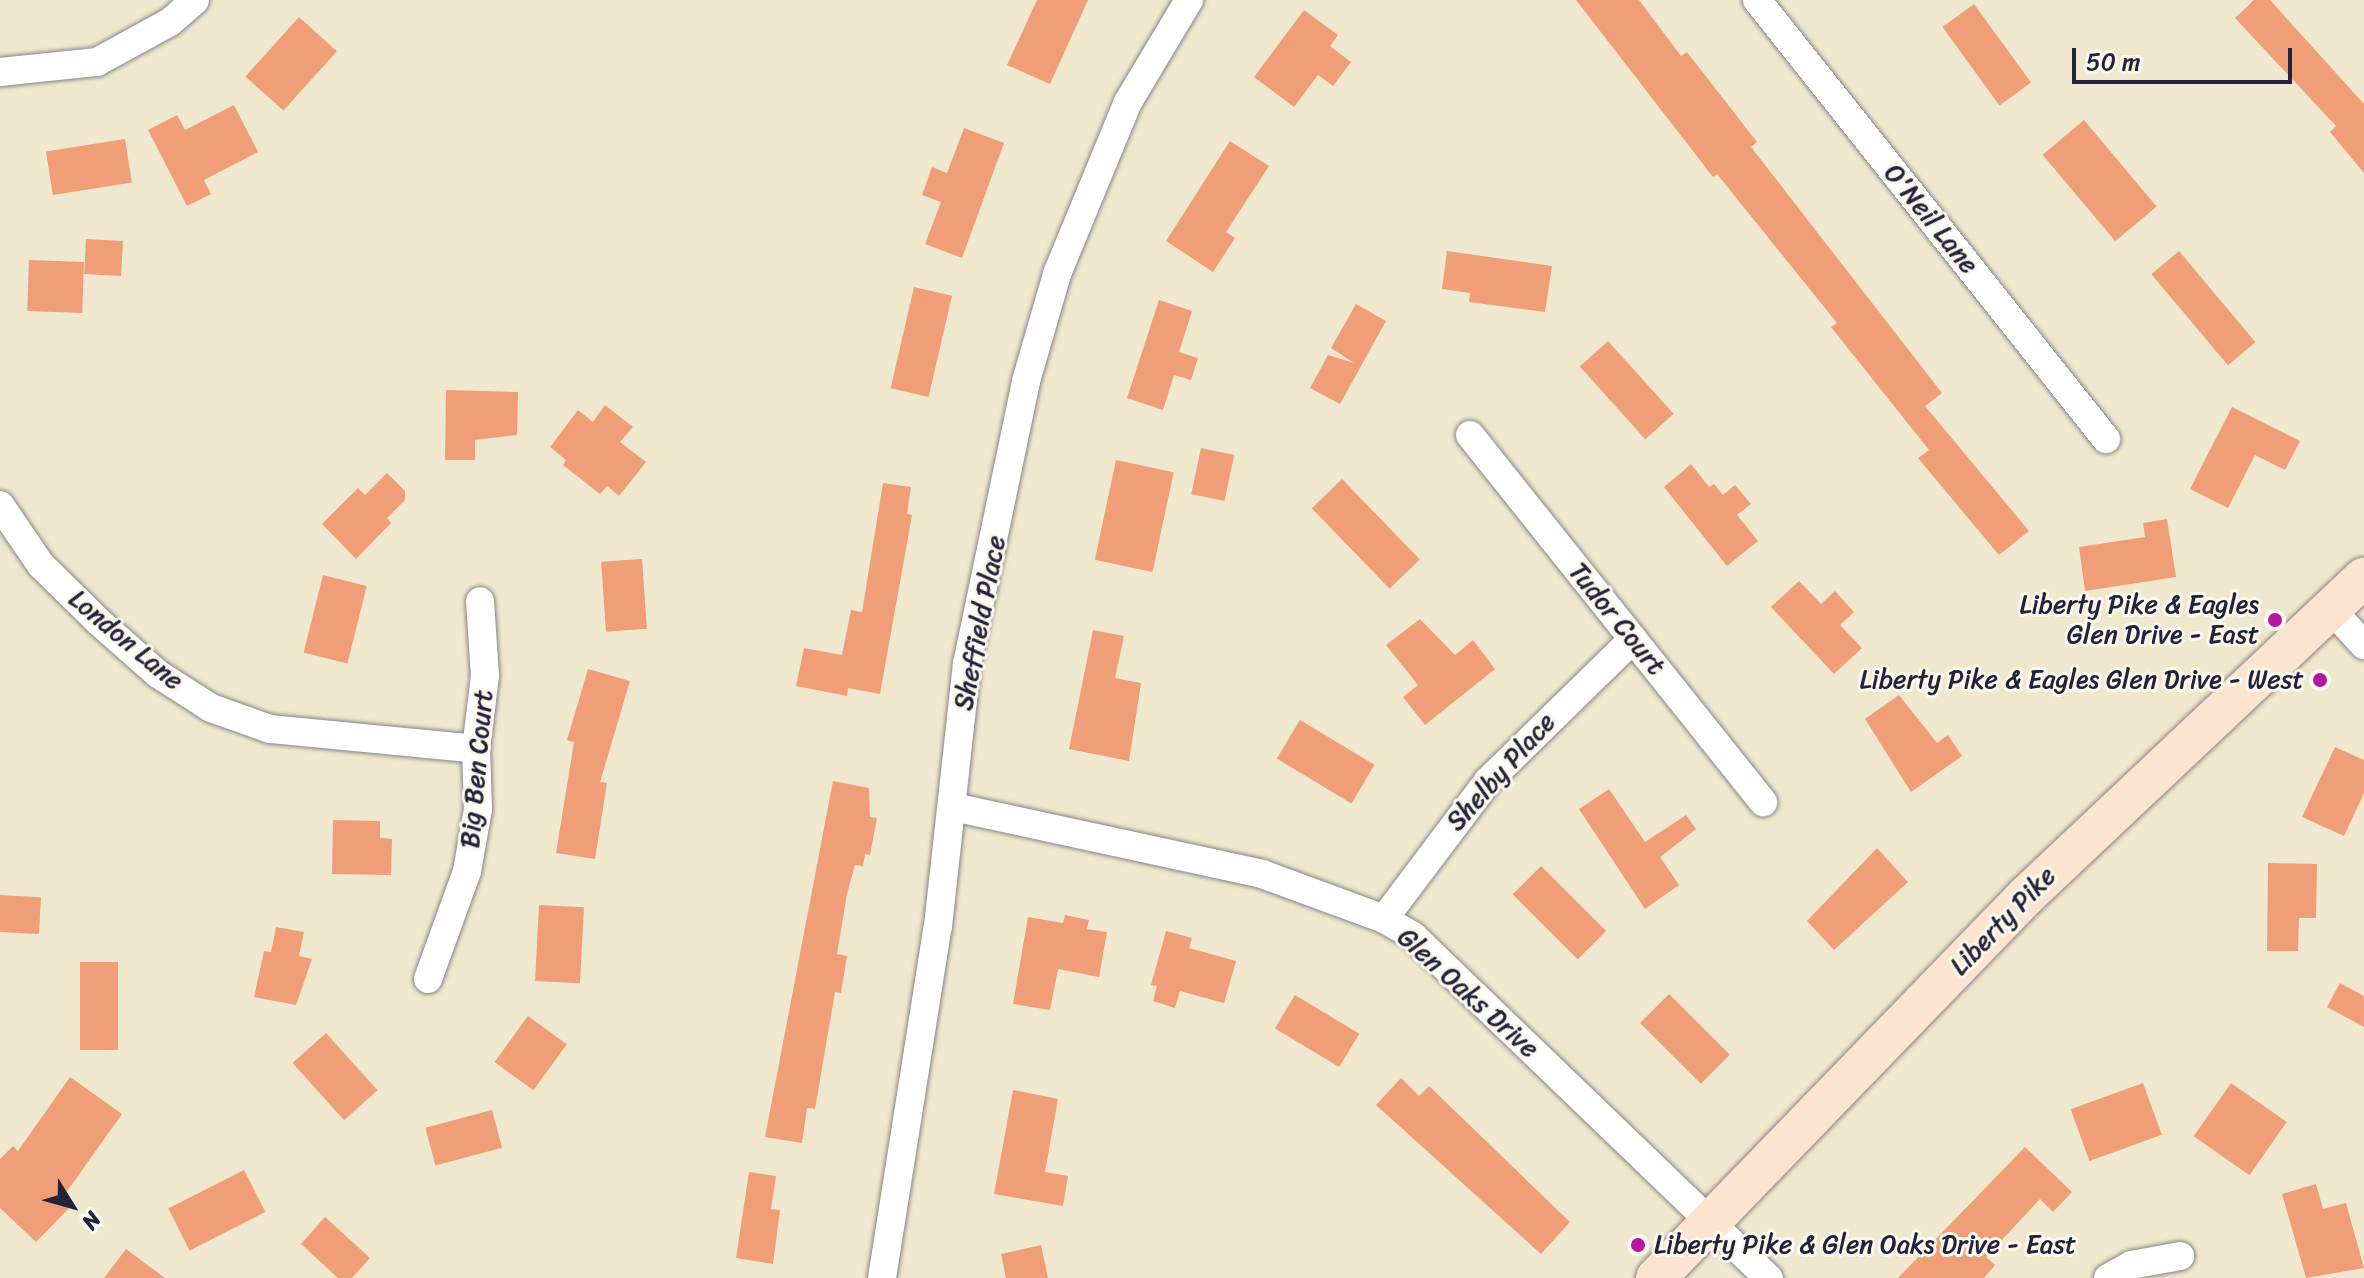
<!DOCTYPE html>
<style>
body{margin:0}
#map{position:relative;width:2364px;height:1278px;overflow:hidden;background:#f0e8ce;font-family:Sriracha,sans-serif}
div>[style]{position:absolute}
.building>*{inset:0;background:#ef9e78;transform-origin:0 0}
.roads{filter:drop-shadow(0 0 2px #898584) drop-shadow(0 0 2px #898584)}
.street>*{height:28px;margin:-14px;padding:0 14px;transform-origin:14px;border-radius:14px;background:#fff}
.secondary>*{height:40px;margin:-20px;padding:0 20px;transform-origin:20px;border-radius:20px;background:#fde4d1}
.dots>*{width:22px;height:22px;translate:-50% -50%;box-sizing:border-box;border:4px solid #fbf7ec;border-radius:50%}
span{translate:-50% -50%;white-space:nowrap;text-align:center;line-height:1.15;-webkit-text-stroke:6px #fbf7ec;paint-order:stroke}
.street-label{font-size:26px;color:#22223b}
.poi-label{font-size:26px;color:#22223b}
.right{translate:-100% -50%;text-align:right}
.left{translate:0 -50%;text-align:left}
.north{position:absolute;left:32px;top:1166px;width:80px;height:80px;-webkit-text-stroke:6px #fbf7ec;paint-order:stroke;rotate:127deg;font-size:22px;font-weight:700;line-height:32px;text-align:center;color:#22223b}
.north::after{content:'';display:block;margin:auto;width:28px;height:36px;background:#22223b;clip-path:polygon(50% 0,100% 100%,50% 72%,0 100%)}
.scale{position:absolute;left:2072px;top:48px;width:220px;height:36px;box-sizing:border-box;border:4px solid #22223b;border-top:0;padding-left:10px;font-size:24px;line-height:28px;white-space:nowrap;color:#22223b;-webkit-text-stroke:6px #fbf7ec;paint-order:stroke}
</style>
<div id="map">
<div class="building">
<i style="clip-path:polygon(1037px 0,1088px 0,1050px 84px,1007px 65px)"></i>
<i style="clip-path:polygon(1576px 0,1639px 0,1681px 56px,1687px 52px,1757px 142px,1751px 147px,1942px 393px,1925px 406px,2029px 531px,1999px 555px,1918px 458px,1929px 450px,1831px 327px,1837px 323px,1717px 174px,1713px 177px)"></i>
<i style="clip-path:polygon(2254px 0,2270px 0,2364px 104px,2364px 173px,2330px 132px,2336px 126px,2235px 18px)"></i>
<i style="left:1974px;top:4px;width:97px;height:39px;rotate:54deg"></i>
<i style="clip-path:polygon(1304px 10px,1338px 35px,1330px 46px,1351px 62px,1333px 86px,1318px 75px,1294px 107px,1254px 77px)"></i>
<i style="left:299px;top:17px;width:51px;height:80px;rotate:42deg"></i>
<i style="clip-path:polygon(234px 105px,258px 152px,204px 180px,211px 194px,187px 206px,148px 130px,177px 115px,185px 130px)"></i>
<i style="left:2084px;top:120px;width:113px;height:54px;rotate:50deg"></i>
<i style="clip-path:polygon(964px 128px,1004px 143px,962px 258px,925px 244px,941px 202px,922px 195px,932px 167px,947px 173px)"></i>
<i style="left:125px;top:139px;width:44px;height:80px;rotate:81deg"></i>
<i style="clip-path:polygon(1230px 141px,1269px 166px,1226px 232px,1235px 238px,1213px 272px,1166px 241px)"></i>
<i style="left:86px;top:239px;width:37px;height:35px;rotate:3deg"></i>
<i style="clip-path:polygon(1447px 251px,1552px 266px,1545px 312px,1469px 302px,1470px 293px,1442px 289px)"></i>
<i style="left:2179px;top:251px;width:119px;height:36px;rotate:50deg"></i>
<i style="left:29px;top:260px;width:55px;height:51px;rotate:2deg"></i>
<i style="left:914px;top:287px;width:39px;height:104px;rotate:13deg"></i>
<i style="clip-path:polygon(1159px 300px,1192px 311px,1179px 352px,1198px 358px,1191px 380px,1174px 375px,1163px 410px,1127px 398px)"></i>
<i style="clip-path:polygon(1356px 304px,1386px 321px,1340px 404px,1310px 388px,1328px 355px,1354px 363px,1331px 348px)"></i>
<i style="left:1608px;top:341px;width:98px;height:38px;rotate:48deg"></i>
<i style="clip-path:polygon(446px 390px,518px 392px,517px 435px,475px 440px,475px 460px,445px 460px)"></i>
<i style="clip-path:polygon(605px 405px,633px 427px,620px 442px,646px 462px,619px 496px,607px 486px,600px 494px,563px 465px,566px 460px,550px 447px,578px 410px,593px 422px)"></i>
<i style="clip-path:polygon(2232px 407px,2300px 441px,2285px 470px,2255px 455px,2228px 508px,2190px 489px)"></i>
<i style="left:1201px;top:448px;width:34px;height:47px;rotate:12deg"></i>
<i style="left:1116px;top:460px;width:59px;height:102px;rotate:12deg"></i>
<i style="clip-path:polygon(1691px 464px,1709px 487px,1714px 484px,1723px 495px,1735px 485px,1751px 504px,1737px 515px,1758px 541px,1727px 566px,1664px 487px)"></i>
<i style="clip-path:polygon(387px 473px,405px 491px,405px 500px,387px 518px,391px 523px,356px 559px,322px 524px,358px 488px,365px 495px)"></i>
<i style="left:1342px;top:479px;width:112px;height:42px;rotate:46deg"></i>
<i style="clip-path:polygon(883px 483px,911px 487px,907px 514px,912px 515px,880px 694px,848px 688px,847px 696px,796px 686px,804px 648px,842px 655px,851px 610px,862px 612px)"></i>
<i style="clip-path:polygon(2167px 519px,2176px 577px,2085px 591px,2079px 547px,2145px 537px,2143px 523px)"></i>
<i style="left:642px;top:559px;width:70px;height:41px;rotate:86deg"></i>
<i style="left:323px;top:575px;width:45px;height:80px;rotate:14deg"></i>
<i style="clip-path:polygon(1799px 581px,1821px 604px,1835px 591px,1854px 612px,1840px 625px,1862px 648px,1834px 674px,1771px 607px)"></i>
<i style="clip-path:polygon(1420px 619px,1455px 655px,1473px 640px,1495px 669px,1425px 725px,1403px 697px,1418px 685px,1386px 645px)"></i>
<i style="clip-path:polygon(1093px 630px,1124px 636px,1115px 678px,1141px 683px,1129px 761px,1069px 749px)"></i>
<i style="clip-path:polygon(588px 669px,630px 681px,600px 782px,607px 783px,595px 859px,556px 853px,574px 742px,567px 740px)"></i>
<i style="clip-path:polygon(1899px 695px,1937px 743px,1948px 735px,1962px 756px,1911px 792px,1865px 719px)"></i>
<i style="left:1300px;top:720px;width:87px;height:45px;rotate:31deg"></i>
<i style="clip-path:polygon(2335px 747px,2364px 760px,2364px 793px,2344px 836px,2302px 817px)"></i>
<i style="clip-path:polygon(833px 781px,869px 788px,870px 817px,877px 818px,870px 855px,865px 854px,863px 866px,855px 865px,847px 894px,837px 954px,847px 956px,841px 993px,835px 992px,815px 1109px,807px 1108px,802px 1143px,765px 1137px)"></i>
<i style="clip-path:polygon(1609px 789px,1645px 842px,1686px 815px,1696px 829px,1660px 857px,1679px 885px,1645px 909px,1579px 809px)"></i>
<i style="clip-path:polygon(333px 820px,380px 821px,380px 838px,392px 839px,391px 875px,332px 874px)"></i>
<i style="clip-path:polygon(1877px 848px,1908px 882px,1834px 950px,1807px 921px)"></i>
<i style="clip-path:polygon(2268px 863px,2317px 864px,2316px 918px,2299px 918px,2298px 951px,2267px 951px)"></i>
<i style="left:1541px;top:866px;width:92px;height:40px;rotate:45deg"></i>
<i style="left:0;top:895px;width:41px;height:37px;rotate:3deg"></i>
<i style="left:539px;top:905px;width:45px;height:76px;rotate:3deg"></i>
<i style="clip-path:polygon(1065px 915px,1089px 920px,1087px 929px,1107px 932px,1099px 977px,1058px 969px,1050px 1010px,1013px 1004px,1028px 917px,1063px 923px)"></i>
<i style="clip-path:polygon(276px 927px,304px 932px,299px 956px,312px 959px,296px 1005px,254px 997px,264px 951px,271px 952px)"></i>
<i style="clip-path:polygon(1166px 931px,1192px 938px,1189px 948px,1236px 961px,1224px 1003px,1180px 991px,1175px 1008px,1153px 1001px,1157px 986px,1151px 985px)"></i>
<i style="left:118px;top:962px;width:88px;height:38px;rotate:90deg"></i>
<i style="clip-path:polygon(2340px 983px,2364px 996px,2364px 1027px,2327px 1007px)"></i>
<i style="left:1669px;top:994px;width:86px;height:41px;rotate:45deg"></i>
<i style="left:1295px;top:995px;width:75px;height:39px;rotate:31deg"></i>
<i style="left:528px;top:1016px;width:48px;height:57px;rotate:36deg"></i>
<i style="left:326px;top:1033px;width:77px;height:45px;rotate:48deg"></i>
<i style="clip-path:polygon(70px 1077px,122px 1114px,65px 1194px,74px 1203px,36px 1242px,0 1208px,0 1159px,13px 1146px,18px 1151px)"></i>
<i style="clip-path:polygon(1401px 1078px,1419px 1096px,1429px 1086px,1570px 1222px,1541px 1254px,1376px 1105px)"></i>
<i style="left:2143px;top:1083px;width:55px;height:77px;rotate:70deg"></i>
<i style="left:2231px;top:1083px;width:68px;height:65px;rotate:35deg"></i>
<i style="clip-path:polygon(1013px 1090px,1058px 1099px,1045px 1172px,1068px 1176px,1063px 1206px,994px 1194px)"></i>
<i style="left:492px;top:1110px;width:39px;height:69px;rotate:75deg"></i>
<i style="clip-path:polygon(2025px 1147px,2072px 1192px,2053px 1212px,2040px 1199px,1986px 1257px,1995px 1265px,1984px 1278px,1898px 1278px)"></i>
<i style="left:244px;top:1170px;width:47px;height:85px;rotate:63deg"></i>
<i style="clip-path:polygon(749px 1172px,776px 1176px,771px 1209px,780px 1210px,773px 1264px,736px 1258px)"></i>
<i style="clip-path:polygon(2316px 1184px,2323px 1209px,2346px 1203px,2364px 1268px,2306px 1278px,2282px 1194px)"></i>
<i style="clip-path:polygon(325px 1217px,370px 1258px,352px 1278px,338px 1278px,301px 1244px)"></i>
<i style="clip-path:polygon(1041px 1245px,1048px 1278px,1006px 1278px,1001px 1254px)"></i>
<i style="clip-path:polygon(126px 1249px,138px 1258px,165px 1278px,104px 1278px)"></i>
</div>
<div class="roads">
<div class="street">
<i style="left:1757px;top:0;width:561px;rotate:51.52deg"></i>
<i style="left:0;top:72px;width:98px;rotate:-5.9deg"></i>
<i style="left:97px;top:62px;width:83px;rotate:-28.7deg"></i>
<i style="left:170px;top:22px;width:33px;rotate:-41deg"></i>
<i style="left:1470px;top:435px;width:470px;rotate:51.4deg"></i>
<i style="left:0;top:505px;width:73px;rotate:55.7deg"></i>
<i style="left:41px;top:565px;width:81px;rotate:44.5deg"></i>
<i style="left:99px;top:622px;width:79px;rotate:41.4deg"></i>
<i style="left:158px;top:674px;width:63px;rotate:32.7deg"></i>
<i style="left:211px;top:708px;width:63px;rotate:19.6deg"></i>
<i style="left:270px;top:729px;width:207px;rotate:5.5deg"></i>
<i style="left:2331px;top:609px;width:49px;rotate:47.5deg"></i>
<i style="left:953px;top:807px;width:316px;rotate:12.2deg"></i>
<i style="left:1262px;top:874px;width:130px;rotate:20.2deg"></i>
<i style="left:1384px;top:919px;width:34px;rotate:30deg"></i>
<i style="left:1413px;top:936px;width:494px;rotate:43.9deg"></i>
<i style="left:1384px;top:919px;width:173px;rotate:-53deg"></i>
<i style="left:1488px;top:781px;width:203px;rotate:-44.4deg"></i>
<i style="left:428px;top:979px;width:115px;rotate:-70.1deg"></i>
<i style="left:467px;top:871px;width:63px;rotate:-79.9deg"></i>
<i style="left:478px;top:809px;width:60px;rotate:-91.9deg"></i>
<i style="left:476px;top:749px;width:74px;rotate:-83deg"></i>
<i style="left:485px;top:676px;width:75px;rotate:-93.8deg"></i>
<i style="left:882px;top:1278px;width:356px;rotate:-81deg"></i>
<i style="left:938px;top:926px;width:264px;rotate:-83.7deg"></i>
<i style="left:967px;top:664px;width:289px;rotate:-78.2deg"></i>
<i style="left:1026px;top:381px;width:111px;rotate:-73.8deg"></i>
<i style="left:1057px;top:274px;width:186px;rotate:-67.6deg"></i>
<i style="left:1128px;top:102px;width:119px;rotate:-59.1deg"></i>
<i style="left:2108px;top:1278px;width:26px;rotate:-29deg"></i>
<i style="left:2131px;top:1265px;width:50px;rotate:-10.4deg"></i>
</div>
<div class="secondary">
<i style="left:1656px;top:1278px;width:532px;rotate:-45.91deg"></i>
<i style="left:2026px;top:896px;width:464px;rotate:-43.3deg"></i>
</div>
</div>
<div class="dots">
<i style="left:2275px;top:620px;background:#b5179e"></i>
<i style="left:2320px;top:680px;background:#b5179e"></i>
<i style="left:1638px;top:1245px;background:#b5179e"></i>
</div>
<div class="street-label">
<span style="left:1931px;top:219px;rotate:51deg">O'Neil Lane</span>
<span style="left:1617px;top:619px;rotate:51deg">Tudor Court</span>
<span style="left:980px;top:623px;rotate:-79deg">Sheffield Place</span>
<span style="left:126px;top:640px;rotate:40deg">London Lane</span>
<span style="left:477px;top:769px;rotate:-85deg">Big Ben Court</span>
<span style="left:1501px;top:772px;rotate:-48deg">Shelby Place</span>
<span style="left:2003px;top:921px;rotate:-46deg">Liberty Pike</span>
<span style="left:1468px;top:993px;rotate:42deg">Glen Oaks Drive</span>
</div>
<div class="poi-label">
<span class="right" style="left:2259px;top:620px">Liberty Pike &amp; Eagles<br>Glen Drive - East</span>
<span class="right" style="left:2304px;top:680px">Liberty Pike &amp; Eagles Glen Drive - West</span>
<span class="left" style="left:1654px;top:1245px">Liberty Pike &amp; Glen Oaks Drive - East</span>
</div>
<div class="north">N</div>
<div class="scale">50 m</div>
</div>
